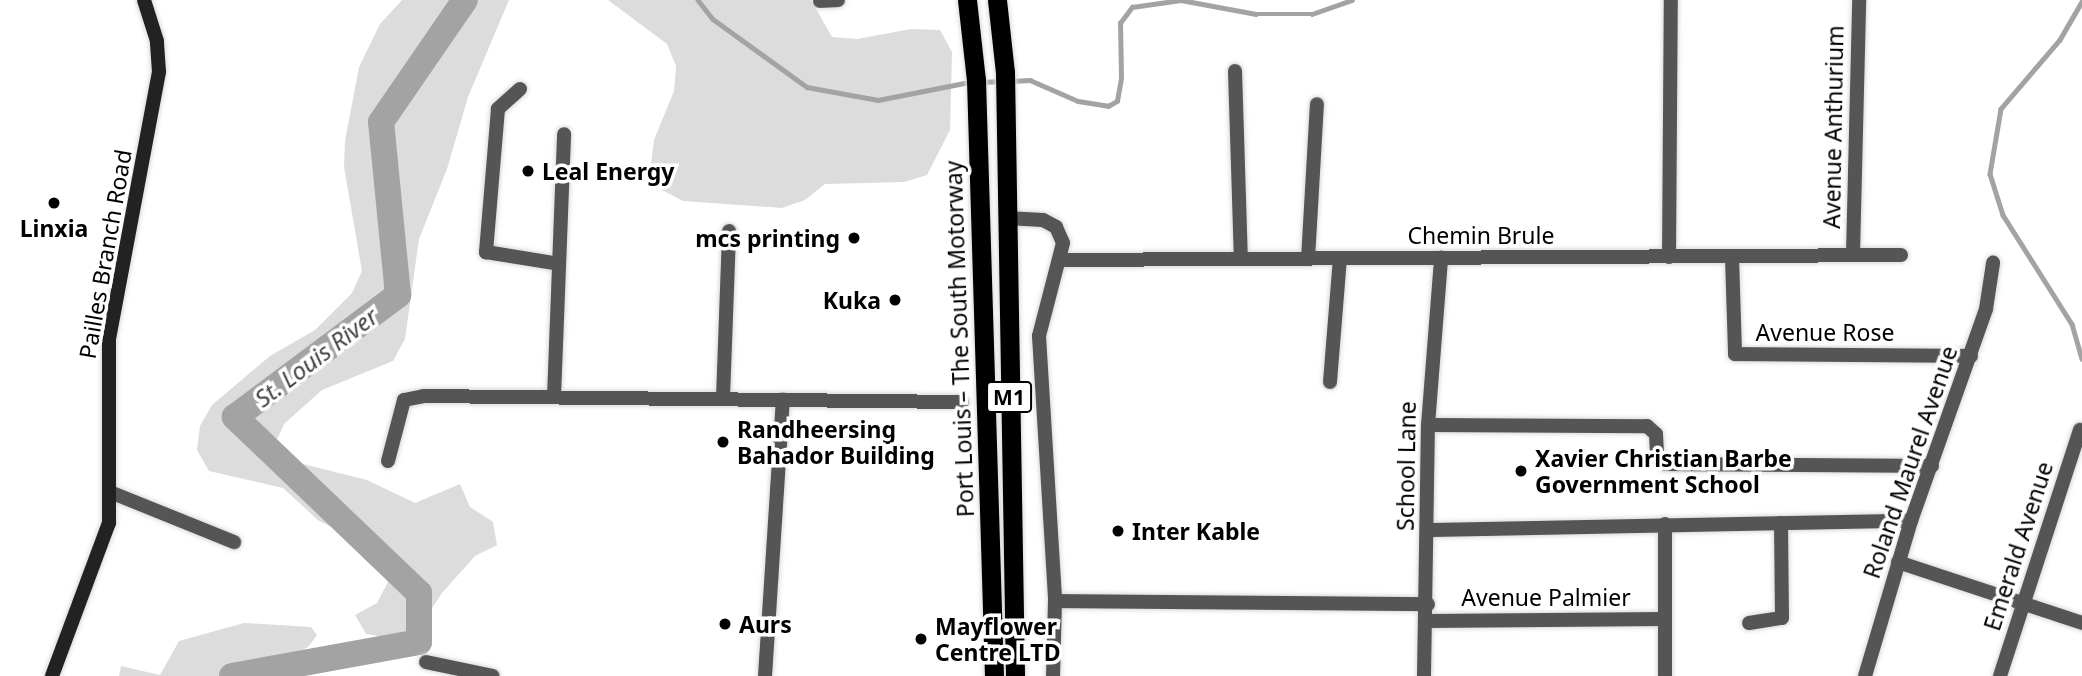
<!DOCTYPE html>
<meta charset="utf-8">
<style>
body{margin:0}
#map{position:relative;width:2082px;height:676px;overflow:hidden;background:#fff;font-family:"Noto Sans",sans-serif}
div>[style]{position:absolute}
.green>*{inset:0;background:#dcdcdc}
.stream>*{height:4.5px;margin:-2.25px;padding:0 2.25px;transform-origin:2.25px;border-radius:2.25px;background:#a3a3a3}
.river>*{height:26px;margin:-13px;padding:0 13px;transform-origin:13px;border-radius:13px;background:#a3a3a3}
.roads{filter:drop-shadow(0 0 2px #dbdbdb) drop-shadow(0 0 2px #dbdbdb)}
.minor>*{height:14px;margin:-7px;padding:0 7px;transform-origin:7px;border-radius:7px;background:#555}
.secondary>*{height:14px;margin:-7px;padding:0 7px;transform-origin:7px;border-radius:7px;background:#222}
.trunk>*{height:19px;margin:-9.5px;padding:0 9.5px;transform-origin:9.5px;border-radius:9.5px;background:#000}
.dots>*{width:19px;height:19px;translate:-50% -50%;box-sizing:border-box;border:4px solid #fff;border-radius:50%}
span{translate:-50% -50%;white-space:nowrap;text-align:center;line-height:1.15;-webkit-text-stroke:7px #fff;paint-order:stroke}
.shield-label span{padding:2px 5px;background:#fff;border:2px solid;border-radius:5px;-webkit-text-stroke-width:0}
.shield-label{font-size:21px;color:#000;font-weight:700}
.street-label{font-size:23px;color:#000}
.poi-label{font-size:23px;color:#000;font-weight:700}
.left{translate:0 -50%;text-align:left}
.right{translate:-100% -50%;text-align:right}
.water-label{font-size:24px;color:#444;font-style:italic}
</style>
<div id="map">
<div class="green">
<i style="clip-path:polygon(402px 0,509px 0,468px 97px,447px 169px,419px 239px,405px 339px,393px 361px,322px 390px,284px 424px,274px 446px,295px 462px,367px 480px,415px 503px,460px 484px,470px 507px,493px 522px,497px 545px,475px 556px,442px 593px,415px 634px,390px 638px,366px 634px,355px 615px,377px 603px,388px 582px,383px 558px,364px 542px,319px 521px,283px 488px,209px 471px,197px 450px,200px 426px,212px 405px,270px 356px,315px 330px,352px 293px,362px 271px,344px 167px,345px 141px,359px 67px,380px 24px)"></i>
<i style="clip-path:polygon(608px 0,811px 0,832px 37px,857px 39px,911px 29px,940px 30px,952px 52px,950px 130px,927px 175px,904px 182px,825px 184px,805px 200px,782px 208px,683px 201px,662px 190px,651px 165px,654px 140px,674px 91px,676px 66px,667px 44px)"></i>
<i style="clip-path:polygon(244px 623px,311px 627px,317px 635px,308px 647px,254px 676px,119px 676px,121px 666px,160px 675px,179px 641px)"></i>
</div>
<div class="stream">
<i style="left:698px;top:0;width:24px;rotate:52deg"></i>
<i style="left:713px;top:19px;width:116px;rotate:35.9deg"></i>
<i style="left:807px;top:87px;width:72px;rotate:10.4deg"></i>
<i style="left:878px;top:100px;width:94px;rotate:-11.1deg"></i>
<i style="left:2082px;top:2px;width:44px;rotate:120.1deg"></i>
<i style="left:2060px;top:40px;width:91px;rotate:130.5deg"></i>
<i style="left:2001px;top:109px;width:66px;rotate:99.6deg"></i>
<i style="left:1990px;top:174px;width:43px;rotate:72.4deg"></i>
<i style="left:2003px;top:215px;width:129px;rotate:57.7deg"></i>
<i style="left:2072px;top:324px;width:36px;rotate:74deg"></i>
<i style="left:1010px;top:81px;width:20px;rotate:-3deg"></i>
<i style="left:1030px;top:80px;width:52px;rotate:23.6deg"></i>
<i style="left:1078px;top:101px;width:30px;rotate:9deg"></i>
<i style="left:1108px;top:106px;width:10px;rotate:-29deg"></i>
<i style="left:1117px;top:101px;width:23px;rotate:-80deg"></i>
<i style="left:1121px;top:78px;width:55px;rotate:-91deg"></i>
<i style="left:1120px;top:23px;width:20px;rotate:-53deg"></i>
<i style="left:1132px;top:7px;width:49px;rotate:-8.1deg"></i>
<i style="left:1181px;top:0;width:76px;rotate:10.6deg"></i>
<i style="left:1256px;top:14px;width:56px"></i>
<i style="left:1312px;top:14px;width:42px;rotate:-19.3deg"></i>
<i style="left:982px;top:82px;width:19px;rotate:-3deg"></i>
</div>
<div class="river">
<i style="left:232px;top:676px;width:190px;rotate:-10.3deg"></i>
<i style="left:419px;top:642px;width:49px;rotate:-90deg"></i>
<i style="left:419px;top:593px;width:255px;rotate:-136.3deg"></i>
<i style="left:235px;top:417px;width:204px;rotate:-36.8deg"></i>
<i style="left:398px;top:295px;width:174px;rotate:-95.6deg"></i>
<i style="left:381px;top:122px;width:148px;rotate:-55.5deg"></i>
</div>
<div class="roads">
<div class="minor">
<i style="left:820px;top:1px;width:18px;rotate:-3deg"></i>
<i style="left:1235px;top:71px;width:188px;rotate:88.2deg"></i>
<i style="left:520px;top:89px;width:30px;rotate:138deg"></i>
<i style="left:498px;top:109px;width:144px;rotate:94.8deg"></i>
<i style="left:486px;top:252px;width:74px;rotate:9.3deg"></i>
<i style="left:1006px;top:218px;width:37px;rotate:3deg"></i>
<i style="left:1043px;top:220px;width:15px;rotate:28deg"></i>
<i style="left:1056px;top:227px;width:17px;rotate:66deg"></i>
<i style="left:1063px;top:243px;width:96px;rotate:104.5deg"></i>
<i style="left:1039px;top:336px;width:265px;rotate:86.5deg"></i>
<i style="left:1055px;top:601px;width:75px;rotate:91.5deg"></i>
<i style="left:1853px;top:254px;width:254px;rotate:-88.6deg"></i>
<i style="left:1669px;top:257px;width:257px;rotate:-89.6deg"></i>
<i style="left:1732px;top:257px;width:97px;rotate:88.2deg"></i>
<i style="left:1735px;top:354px;width:236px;rotate:0.5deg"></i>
<i style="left:1308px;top:259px;width:155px;rotate:-86.7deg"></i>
<i style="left:1061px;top:260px;width:840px;rotate:-0.34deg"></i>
<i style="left:1330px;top:382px;width:124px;rotate:-85.4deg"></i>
<i style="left:554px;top:397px;width:263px;rotate:-87.8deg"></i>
<i style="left:723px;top:398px;width:167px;rotate:-87.9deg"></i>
<i style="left:1428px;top:425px;width:219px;rotate:0.3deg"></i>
<i style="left:1647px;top:426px;width:12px;rotate:42deg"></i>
<i style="left:1656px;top:434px;width:22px;rotate:87deg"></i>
<i style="left:1657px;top:456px;width:11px;rotate:45deg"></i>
<i style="left:1665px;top:464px;width:267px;rotate:0.4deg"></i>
<i style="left:388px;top:461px;width:63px;rotate:-75.3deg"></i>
<i style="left:404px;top:400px;width:20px;rotate:-11deg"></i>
<i style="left:424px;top:396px;width:538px;rotate:0.64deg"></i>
<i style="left:110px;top:492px;width:134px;rotate:22deg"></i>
<i style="left:1665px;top:524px;width:152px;rotate:90deg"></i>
<i style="left:1427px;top:530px;width:484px;rotate:-1.1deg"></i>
<i style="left:1898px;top:562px;width:194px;rotate:18.3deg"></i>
<i style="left:1055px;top:601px;width:373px;rotate:0.5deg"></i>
<i style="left:1428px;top:621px;width:237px;rotate:-0.5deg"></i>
<i style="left:1749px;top:623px;width:33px;rotate:-9deg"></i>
<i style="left:1782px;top:618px;width:95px;rotate:-90.6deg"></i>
<i style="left:426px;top:662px;width:68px;rotate:11.8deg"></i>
<i style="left:765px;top:676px;width:277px;rotate:-86.3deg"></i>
<i style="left:1424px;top:676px;width:251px;rotate:-89.1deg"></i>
<i style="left:1428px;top:425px;width:168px;rotate:-85.5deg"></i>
<i style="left:1865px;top:676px;width:162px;rotate:-73.5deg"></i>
<i style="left:1911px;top:521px;width:225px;rotate:-70.5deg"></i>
<i style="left:1986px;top:309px;width:47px;rotate:-81.3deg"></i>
<i style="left:2000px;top:676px;width:259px;rotate:-72deg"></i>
</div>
<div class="secondary">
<i style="left:52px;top:676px;width:163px;rotate:-69.6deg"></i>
<i style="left:109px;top:523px;width:184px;rotate:-90deg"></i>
<i style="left:109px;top:339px;width:272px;rotate:-79.4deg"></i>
<i style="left:159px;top:72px;width:31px;rotate:-94deg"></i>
<i style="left:157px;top:41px;width:43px;rotate:-107.6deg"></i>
</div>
<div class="trunk">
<i style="left:967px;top:0;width:81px;rotate:83.6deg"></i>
<i style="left:976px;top:80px;width:596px;rotate:88.27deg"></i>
<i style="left:997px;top:0;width:72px;rotate:83.7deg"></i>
<i style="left:1005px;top:72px;width:604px;rotate:89.05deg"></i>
</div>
</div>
<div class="dots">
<i style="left:528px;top:171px;background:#000"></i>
<i style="left:54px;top:203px;background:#000"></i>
<i style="left:854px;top:238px;background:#000"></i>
<i style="left:895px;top:300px;background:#000"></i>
<i style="left:723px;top:442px;background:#000"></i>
<i style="left:1521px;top:471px;background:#000"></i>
<i style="left:1118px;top:531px;background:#000"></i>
<i style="left:725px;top:624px;background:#000"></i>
<i style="left:921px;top:639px;background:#000"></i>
</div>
<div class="shield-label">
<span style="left:1009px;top:397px">M1</span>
</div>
<div class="street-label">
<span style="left:1833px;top:127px;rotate:-89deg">Avenue Anthurium</span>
<span style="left:1481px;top:235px">Chemin Brule</span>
<span style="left:105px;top:254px;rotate:-80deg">Pailles Branch Road</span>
<span style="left:1825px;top:332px">Avenue Rose</span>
<span style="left:959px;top:339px;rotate:-92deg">Port Louis – The South Motorway</span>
<span style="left:1910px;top:462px;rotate:-71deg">Roland Maurel Avenue</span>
<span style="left:1406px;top:466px;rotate:-89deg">School Lane</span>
<span style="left:2018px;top:546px;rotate:-72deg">Emerald Avenue</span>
<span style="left:1546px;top:597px">Avenue Palmier</span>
</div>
<div class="poi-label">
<span class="left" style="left:542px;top:171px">Leal Energy</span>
<span style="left:54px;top:228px">Linxia</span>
<span class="right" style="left:840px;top:238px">mcs printing</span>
<span class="right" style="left:881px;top:300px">Kuka</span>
<span class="left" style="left:737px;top:442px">Randheersing<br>Bahador Building</span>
<span class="left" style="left:1535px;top:471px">Xavier Christian Barbe<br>Government School</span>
<span class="left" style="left:1132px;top:531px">Inter Kable</span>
<span class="left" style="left:739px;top:624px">Aurs</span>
<span class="left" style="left:935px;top:639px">Mayflower<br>Centre LTD</span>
</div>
<div class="water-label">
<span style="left:316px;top:357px;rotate:-37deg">St. Louis River</span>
</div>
</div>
